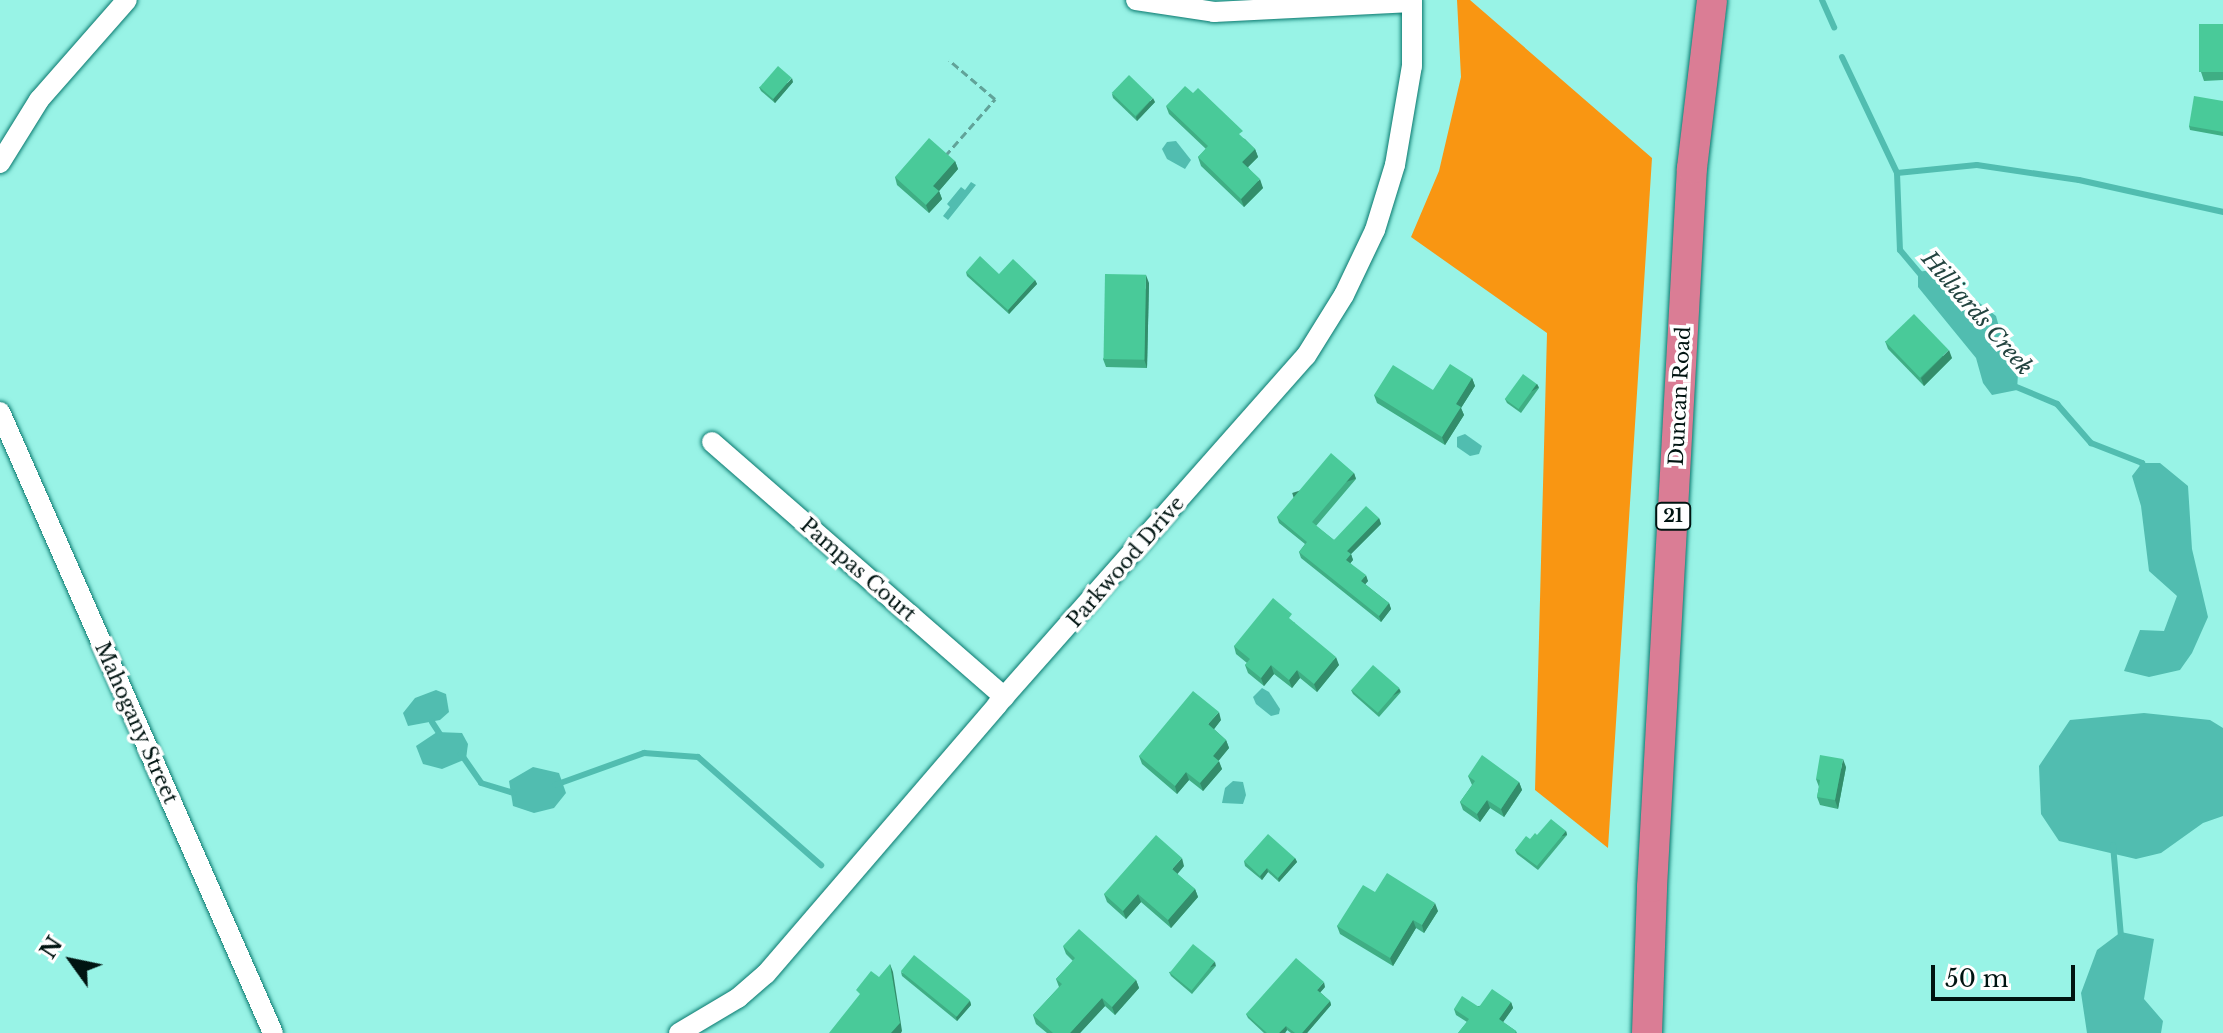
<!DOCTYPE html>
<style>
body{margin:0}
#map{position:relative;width:2223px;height:1033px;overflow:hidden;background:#98f3e6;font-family:"Libre Baskerville",serif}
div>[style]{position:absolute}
.forest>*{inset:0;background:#f99612}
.water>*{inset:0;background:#51bdb0}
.stream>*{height:6px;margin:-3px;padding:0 3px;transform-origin:3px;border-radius:3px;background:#51bdb0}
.path>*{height:3px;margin-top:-1.5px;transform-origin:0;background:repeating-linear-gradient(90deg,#61a399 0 8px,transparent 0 12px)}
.roads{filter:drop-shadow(0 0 2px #09786e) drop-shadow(0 0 2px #09786e)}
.minor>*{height:20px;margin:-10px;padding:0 10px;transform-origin:10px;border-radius:10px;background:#fff}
.highway>*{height:30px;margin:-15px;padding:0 15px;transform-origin:15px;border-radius:15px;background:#da7d95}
.wall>*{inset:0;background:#3fae84}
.shaded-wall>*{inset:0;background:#338d6b;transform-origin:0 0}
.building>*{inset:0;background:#49ca99;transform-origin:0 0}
span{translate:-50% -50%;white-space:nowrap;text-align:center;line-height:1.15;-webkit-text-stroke:7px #fff;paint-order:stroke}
.shield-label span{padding:2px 6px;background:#fff;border:2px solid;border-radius:6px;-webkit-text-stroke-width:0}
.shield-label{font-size:18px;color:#001411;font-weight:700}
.street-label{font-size:20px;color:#001411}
.water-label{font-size:22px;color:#234440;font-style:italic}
.north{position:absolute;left:32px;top:921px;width:80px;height:80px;-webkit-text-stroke:6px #fff;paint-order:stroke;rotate:303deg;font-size:22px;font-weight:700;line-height:32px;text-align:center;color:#001411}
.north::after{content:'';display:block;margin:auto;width:28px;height:36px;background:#001411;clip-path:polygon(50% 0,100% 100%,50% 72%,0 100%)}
.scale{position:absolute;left:1931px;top:965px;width:144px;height:36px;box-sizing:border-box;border:4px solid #001411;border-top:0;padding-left:10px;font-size:24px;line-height:28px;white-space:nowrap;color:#001411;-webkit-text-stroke:6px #fff;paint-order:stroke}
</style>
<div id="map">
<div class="forest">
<i style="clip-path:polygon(1457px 0,1470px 0,1652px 158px,1608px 848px,1535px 790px,1547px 333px,1411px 237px,1439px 171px,1461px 77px)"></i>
</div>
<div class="water">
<i style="clip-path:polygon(1176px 141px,1191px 160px,1185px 169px,1167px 159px,1162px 149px,1167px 142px)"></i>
<i style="clip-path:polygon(971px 182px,976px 185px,948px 220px,943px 216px,950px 207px,947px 204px,961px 187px,965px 190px)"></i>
<i style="clip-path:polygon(1937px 269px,1996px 316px,2009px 363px,2018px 374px,2017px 390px,1992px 395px,1983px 383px,1976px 358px,1918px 287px,1918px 272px)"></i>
<i style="clip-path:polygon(1465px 434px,1482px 446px,1479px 454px,1470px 456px,1457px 447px,1457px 437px)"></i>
<i style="clip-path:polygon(2142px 463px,2160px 463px,2188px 486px,2192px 549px,2208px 617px,2192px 653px,2180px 670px,2149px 677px,2124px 671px,2140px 630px,2164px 631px,2177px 596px,2149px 571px,2141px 506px,2132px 476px)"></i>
<i style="clip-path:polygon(1262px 688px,1269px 692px,1280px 709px,1279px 714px,1271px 716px,1256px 704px,1253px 697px)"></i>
<i style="clip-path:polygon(436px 690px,446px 694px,449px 712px,440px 720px,408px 726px,403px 713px,415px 698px)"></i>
<i style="clip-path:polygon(2144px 713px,2210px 720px,2223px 728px,2223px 816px,2203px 823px,2161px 853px,2136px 859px,2059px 841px,2041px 814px,2039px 766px,2070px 720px)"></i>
<i style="clip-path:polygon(437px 732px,462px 733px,468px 744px,466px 759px,442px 769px,423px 764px,416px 746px)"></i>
<i style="clip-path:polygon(533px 767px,559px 773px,566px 793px,554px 808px,534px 813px,513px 806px,509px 781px)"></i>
<i style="clip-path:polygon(1233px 781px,1243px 782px,1246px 795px,1243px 804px,1222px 803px,1225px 788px)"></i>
<i style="clip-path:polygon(2121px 932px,2154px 939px,2144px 999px,2163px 1021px,2161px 1033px,2087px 1033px,2081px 993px,2097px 950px)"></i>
</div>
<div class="stream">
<i style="left:1822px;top:0;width:30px;rotate:66deg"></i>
<i style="left:1842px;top:57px;width:128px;rotate:64.6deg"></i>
<i style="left:1897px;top:173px;width:77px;rotate:87.8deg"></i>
<i style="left:1900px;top:250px;width:34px;rotate:50deg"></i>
<i style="left:1897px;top:173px;width:80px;rotate:-5.7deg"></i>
<i style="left:1977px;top:165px;width:103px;rotate:8.4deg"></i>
<i style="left:2079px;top:180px;width:148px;rotate:12.5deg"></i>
<i style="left:2014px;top:386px;width:47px;rotate:22.7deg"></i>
<i style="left:2057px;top:404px;width:52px;rotate:48.9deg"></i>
<i style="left:2091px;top:443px;width:55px;rotate:21.4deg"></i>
<i style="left:2142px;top:463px;width:7px;rotate:74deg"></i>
<i style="left:432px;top:722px;width:17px;rotate:57deg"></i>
<i style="left:461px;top:754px;width:35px;rotate:55deg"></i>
<i style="left:481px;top:783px;width:34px;rotate:17deg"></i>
<i style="left:555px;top:785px;width:95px;rotate:-19.8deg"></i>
<i style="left:644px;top:753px;width:54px;rotate:4.2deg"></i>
<i style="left:698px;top:757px;width:164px;rotate:41.3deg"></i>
<i style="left:2113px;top:845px;width:92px;rotate:85deg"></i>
</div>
<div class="path">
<i style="left:945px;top:156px;width:76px;rotate:-48.7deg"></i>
<i style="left:995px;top:99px;width:60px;rotate:-139.7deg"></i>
</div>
<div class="roads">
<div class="minor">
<i style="left:1136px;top:0;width:79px;rotate:8.7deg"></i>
<i style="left:1214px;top:12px;width:198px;rotate:-2.9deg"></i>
<i style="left:0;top:163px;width:74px;rotate:-58.2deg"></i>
<i style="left:39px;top:100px;width:133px;rotate:-48.7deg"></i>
<i style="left:0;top:412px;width:678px;rotate:66.27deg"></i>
<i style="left:712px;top:442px;width:388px;rotate:41.1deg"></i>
<i style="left:679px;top:1033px;width:69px;rotate:-30.7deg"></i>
<i style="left:738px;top:998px;width:37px;rotate:-41deg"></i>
<i style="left:766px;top:974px;width:355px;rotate:-49.3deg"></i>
<i style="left:997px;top:705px;width:466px;rotate:-48.5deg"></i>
<i style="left:1306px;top:356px;width:72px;rotate:-58.1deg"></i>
<i style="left:1344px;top:295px;width:72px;rotate:-64.5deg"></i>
<i style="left:1375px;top:230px;width:68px;rotate:-72.9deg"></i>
<i style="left:1395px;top:165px;width:100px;rotate:-80.3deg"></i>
<i style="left:1412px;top:66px;width:66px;rotate:-90deg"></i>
</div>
<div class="highway">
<i style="left:1647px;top:1033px;width:146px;rotate:-88deg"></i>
<i style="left:1652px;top:887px;width:720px;rotate:-86.82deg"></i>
<i style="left:1692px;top:168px;width:169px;rotate:-83.2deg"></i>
</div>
</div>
<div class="wall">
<i style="clip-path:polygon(2223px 24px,2223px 80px,2204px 81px,2201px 72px)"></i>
<i style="clip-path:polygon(793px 82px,775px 103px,761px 91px,759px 87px)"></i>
<i style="clip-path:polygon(1112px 94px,1155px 102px,1137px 121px,1113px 98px)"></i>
<i style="clip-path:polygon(2223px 101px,2223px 136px,2190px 130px,2189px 126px)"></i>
<i style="clip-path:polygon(1166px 106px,1245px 139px,1255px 149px,1258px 157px,1248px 167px,1263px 188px,1244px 207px,1201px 166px,1198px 157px,1206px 149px,1169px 114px)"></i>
<i style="clip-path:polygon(955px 161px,958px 169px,939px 191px,942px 199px,929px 213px,897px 185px,895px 177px)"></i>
<i style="clip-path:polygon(966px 272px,999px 274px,1035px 280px,1037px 284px,1009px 314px,967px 276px)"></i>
<i style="clip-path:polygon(1149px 283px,1147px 368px,1106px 367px,1103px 359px)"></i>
<i style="clip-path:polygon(1885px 341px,1952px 358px,1924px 386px,1888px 349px)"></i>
<i style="clip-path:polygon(1472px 378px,1475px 386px,1461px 408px,1464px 415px,1445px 445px,1377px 403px,1374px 395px,1433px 390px)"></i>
<i style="clip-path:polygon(1537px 384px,1539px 388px,1521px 413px,1507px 403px,1505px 399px)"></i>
<i style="clip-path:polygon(1354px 473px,1356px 479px,1316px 526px,1334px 540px,1379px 518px,1381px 524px,1351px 554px,1353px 560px,1350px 563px,1368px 581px,1365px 584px,1389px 603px,1391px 609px,1381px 622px,1301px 558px,1299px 552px,1305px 544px,1279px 523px,1277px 517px)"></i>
<i style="clip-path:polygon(1295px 622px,1294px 623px,1339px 665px,1317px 692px,1300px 678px,1292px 688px,1274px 674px,1264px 686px,1248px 673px,1245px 665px,1247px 663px,1236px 654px,1234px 646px)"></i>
<i style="clip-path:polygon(1351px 690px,1401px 692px,1379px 717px,1353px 694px)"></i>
<i style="clip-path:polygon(1221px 720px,1214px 729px,1226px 740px,1229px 748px,1218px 761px,1222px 769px,1203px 791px,1189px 780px,1177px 794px,1142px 764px,1139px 756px)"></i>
<i style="clip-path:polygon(1846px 767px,1838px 809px,1820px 805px,1817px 797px,1819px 787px,1816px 779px)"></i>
<i style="clip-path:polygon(1468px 776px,1519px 782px,1522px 790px,1504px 817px,1490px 808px,1480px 822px,1463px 810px,1460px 802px,1472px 785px)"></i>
<i style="clip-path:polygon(1566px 831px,1567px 835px,1538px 870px,1517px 854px,1515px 850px,1537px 835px)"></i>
<i style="clip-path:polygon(1295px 858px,1297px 862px,1279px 882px,1268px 872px,1262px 880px,1245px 866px,1244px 861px)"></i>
<i style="clip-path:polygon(1184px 866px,1177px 874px,1195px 889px,1198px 897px,1171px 928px,1141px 902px,1126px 919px,1107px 902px,1104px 894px)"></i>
<i style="clip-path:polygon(1375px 892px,1438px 911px,1424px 933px,1416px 928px,1393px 966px,1340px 934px,1337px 926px)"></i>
<i style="clip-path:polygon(1063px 946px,1136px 980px,1139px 988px,1115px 1015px,1105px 1006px,1080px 1033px,1047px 1033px,1036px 1024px,1033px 1015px,1059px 987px,1056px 979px,1073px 961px,1066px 954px)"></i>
<i style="clip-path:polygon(1216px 966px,1192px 994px,1171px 976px,1169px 972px)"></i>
<i style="clip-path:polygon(901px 972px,970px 1001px,971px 1005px,957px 1021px,902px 976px)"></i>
<i style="clip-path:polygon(1325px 987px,1320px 992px,1330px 1001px,1331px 1005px,1307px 1033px,1291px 1033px,1287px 1030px,1285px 1033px,1264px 1033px,1248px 1018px,1246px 1014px)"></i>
<i style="clip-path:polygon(1511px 1002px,1513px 1008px,1503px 1022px,1516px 1031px,1517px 1033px,1458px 1033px,1467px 1022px,1456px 1015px,1454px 1009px)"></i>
</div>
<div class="shaded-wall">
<i style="clip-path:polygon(792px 78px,793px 82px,775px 103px,773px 99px)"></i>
<i style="clip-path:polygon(1153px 98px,1155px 102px,1137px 121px,1136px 117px)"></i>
<i style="clip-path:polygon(1255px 149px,1258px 157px,1245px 170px,1242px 162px)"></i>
<i style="clip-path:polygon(955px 161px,958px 169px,939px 191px,942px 199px,929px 213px,926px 205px,933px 186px)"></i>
<i style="clip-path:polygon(1260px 179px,1263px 188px,1244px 207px,1241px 199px)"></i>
<i style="clip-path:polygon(1146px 275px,1149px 283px,1147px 368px,1144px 359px)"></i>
<i style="clip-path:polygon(1035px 280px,1037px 284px,1009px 314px,1008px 310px)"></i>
<i style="clip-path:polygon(1949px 350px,1952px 358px,1924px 386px,1921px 378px)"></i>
<i style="clip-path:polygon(1472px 378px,1475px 386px,1461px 408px,1464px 415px,1445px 445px,1442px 437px,1456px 404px)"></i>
<i style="left:1537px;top:384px;width:4px;height:31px;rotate:63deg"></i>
<i style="left:1354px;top:473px;width:6px;height:65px;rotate:72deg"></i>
<i style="clip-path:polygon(1379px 518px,1381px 524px,1351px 554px,1353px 560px,1348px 566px,1346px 560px,1347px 551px)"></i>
<i style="clip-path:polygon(1366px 575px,1368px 581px,1363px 587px,1361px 581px)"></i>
<i style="clip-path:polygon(1389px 603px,1391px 609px,1381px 622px,1379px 616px)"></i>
<i style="clip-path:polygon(1336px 657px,1339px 665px,1317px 692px,1314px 684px)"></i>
<i style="clip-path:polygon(1271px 665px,1274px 674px,1264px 686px,1261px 678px)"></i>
<i style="clip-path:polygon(1297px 670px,1300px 678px,1292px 688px,1289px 680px)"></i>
<i style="left:1399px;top:688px;width:4px;height:33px;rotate:63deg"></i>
<i style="clip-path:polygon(1219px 712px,1221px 720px,1211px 733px,1208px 724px)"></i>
<i style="clip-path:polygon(1226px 740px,1229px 748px,1216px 764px,1213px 756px)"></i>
<i style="clip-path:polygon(1843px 759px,1846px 767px,1838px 809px,1835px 800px)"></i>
<i style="clip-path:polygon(1219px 761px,1222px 769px,1203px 791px,1200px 783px)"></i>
<i style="clip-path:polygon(1186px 772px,1189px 780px,1177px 794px,1175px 786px)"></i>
<i style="clip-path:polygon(1519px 782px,1522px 790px,1504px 817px,1501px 809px)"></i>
<i style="clip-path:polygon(1487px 800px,1490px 808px,1480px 822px,1477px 814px)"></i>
<i style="left:1566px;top:831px;width:4px;height:45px;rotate:76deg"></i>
<i style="clip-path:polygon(1182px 858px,1184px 866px,1175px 877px,1172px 869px)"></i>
<i style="clip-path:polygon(1295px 858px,1297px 862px,1279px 882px,1278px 878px)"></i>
<i style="clip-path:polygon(1267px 868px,1268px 872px,1262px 880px,1260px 876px)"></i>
<i style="clip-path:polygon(1195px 889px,1198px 897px,1171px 928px,1168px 920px)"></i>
<i style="clip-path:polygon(1138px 894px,1141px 902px,1126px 919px,1123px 911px)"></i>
<i style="clip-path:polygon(1435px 903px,1438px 911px,1424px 933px,1422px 925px)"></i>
<i style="clip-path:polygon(1413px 920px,1416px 928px,1393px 966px,1390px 958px)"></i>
<i style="left:1215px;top:962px;width:4px;height:37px;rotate:76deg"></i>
<i style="clip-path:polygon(890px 964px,893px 972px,902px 1031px,901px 1033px,891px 1033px)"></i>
<i style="clip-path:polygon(1136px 980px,1139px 988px,1115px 1015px,1112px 1007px)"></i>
<i style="clip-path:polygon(1324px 982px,1325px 987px,1319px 994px,1317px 990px)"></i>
<i style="clip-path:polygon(1102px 998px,1105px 1006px,1080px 1033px,1070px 1033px)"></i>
<i style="clip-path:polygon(970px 1001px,971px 1005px,957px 1021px,956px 1017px)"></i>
<i style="clip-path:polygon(1330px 1001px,1331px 1005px,1307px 1033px,1302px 1033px)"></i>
<i style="clip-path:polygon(1511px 1002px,1513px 1008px,1501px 1025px,1499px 1019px)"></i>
<i style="clip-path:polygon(1286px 1026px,1287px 1030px,1285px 1033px,1279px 1033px)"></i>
</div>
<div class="building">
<i style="left:2199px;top:24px;width:24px;height:48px"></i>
<i style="left:778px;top:66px;width:18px;height:28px;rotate:41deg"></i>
<i style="left:1129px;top:75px;width:33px;height:25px;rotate:44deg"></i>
<i style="clip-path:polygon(1185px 86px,1193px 93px,1198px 88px,1243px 131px,1239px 134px,1255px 149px,1242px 162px,1260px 179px,1241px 199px,1198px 157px,1208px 146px,1166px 106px)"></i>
<i style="clip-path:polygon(2194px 96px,2223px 101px,2223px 132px,2189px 126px)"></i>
<i style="clip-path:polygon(929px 138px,955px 161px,933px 186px,939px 191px,926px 205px,895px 177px)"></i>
<i style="clip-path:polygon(980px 256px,999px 274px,1013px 259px,1035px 280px,1008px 310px,966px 272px)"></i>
<i style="left:1105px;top:274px;width:41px;height:85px;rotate:1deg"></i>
<i style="left:1914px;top:314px;width:50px;height:40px;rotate:46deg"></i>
<i style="clip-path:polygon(1450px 364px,1472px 378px,1456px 404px,1461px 407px,1442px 437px,1374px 395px,1393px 365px,1433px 390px)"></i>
<i style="left:1523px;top:374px;width:17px;height:31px;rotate:36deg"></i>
<i style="clip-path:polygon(1331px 453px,1354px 473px,1312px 522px,1334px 540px,1366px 506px,1379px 518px,1347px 551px,1351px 554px,1346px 560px,1366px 575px,1361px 581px,1389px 603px,1379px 616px,1299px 552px,1307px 542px,1277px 517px)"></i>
<i style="clip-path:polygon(1273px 598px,1292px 614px,1289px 618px,1336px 657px,1314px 684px,1297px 670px,1289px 680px,1271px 665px,1261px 678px,1245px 665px,1250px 659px,1234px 646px)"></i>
<i style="left:1373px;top:665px;width:35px;height:33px;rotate:41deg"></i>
<i style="clip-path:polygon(1193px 691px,1219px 712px,1208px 724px,1226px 740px,1213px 756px,1219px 761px,1200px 783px,1186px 772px,1175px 786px,1139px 756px)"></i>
<i style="clip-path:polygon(1482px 755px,1519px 782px,1501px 809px,1487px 800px,1477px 814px,1460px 802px,1475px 781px,1468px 776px)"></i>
<i style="clip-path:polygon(1820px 755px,1843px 759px,1835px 800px,1817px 797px,1820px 780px,1816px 779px)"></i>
<i style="clip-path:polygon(1551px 819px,1566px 831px,1537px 866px,1515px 850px,1526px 836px,1530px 839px,1535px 833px,1537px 835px)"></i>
<i style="clip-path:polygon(1268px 834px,1295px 858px,1278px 878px,1267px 868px,1260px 876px,1244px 861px)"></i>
<i style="clip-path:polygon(1156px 835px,1182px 858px,1172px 869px,1195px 889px,1168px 920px,1138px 894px,1123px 911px,1104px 894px)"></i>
<i style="clip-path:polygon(1387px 873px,1435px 903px,1422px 925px,1413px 920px,1390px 958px,1337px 926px,1363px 885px,1375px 892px)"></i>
<i style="clip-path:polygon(1079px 929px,1136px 980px,1112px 1007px,1102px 998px,1070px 1033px,1053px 1033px,1033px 1015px,1062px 984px,1056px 979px,1075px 958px,1063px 946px)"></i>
<i style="left:1193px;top:944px;width:28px;height:37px;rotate:39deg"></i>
<i style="left:914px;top:955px;width:72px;height:21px;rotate:39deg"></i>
<i style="clip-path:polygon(1296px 958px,1324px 982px,1317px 990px,1330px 1001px,1302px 1033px,1295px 1033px,1286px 1026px,1279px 1033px,1267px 1033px,1246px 1014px)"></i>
<i style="clip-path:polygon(890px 964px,900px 1023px,891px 1033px,829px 1033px,860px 994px,856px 990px,871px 971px,879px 977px)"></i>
<i style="clip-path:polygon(1492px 989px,1511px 1002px,1499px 1019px,1516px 1031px,1515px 1033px,1458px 1033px,1469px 1019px,1454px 1009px,1462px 996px,1479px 1007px)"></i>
</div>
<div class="shield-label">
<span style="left:1673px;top:516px">21</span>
</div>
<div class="street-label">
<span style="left:1680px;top:396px;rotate:-87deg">Duncan Road</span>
<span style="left:1126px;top:562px;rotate:-49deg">Parkwood Drive</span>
<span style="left:858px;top:570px;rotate:41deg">Pampas Court</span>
<span style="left:136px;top:723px;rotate:66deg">Mahogany Street</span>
</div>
<div class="water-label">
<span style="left:1977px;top:313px;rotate:49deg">Hilliards Creek</span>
</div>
<div class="north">N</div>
<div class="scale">50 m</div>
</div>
